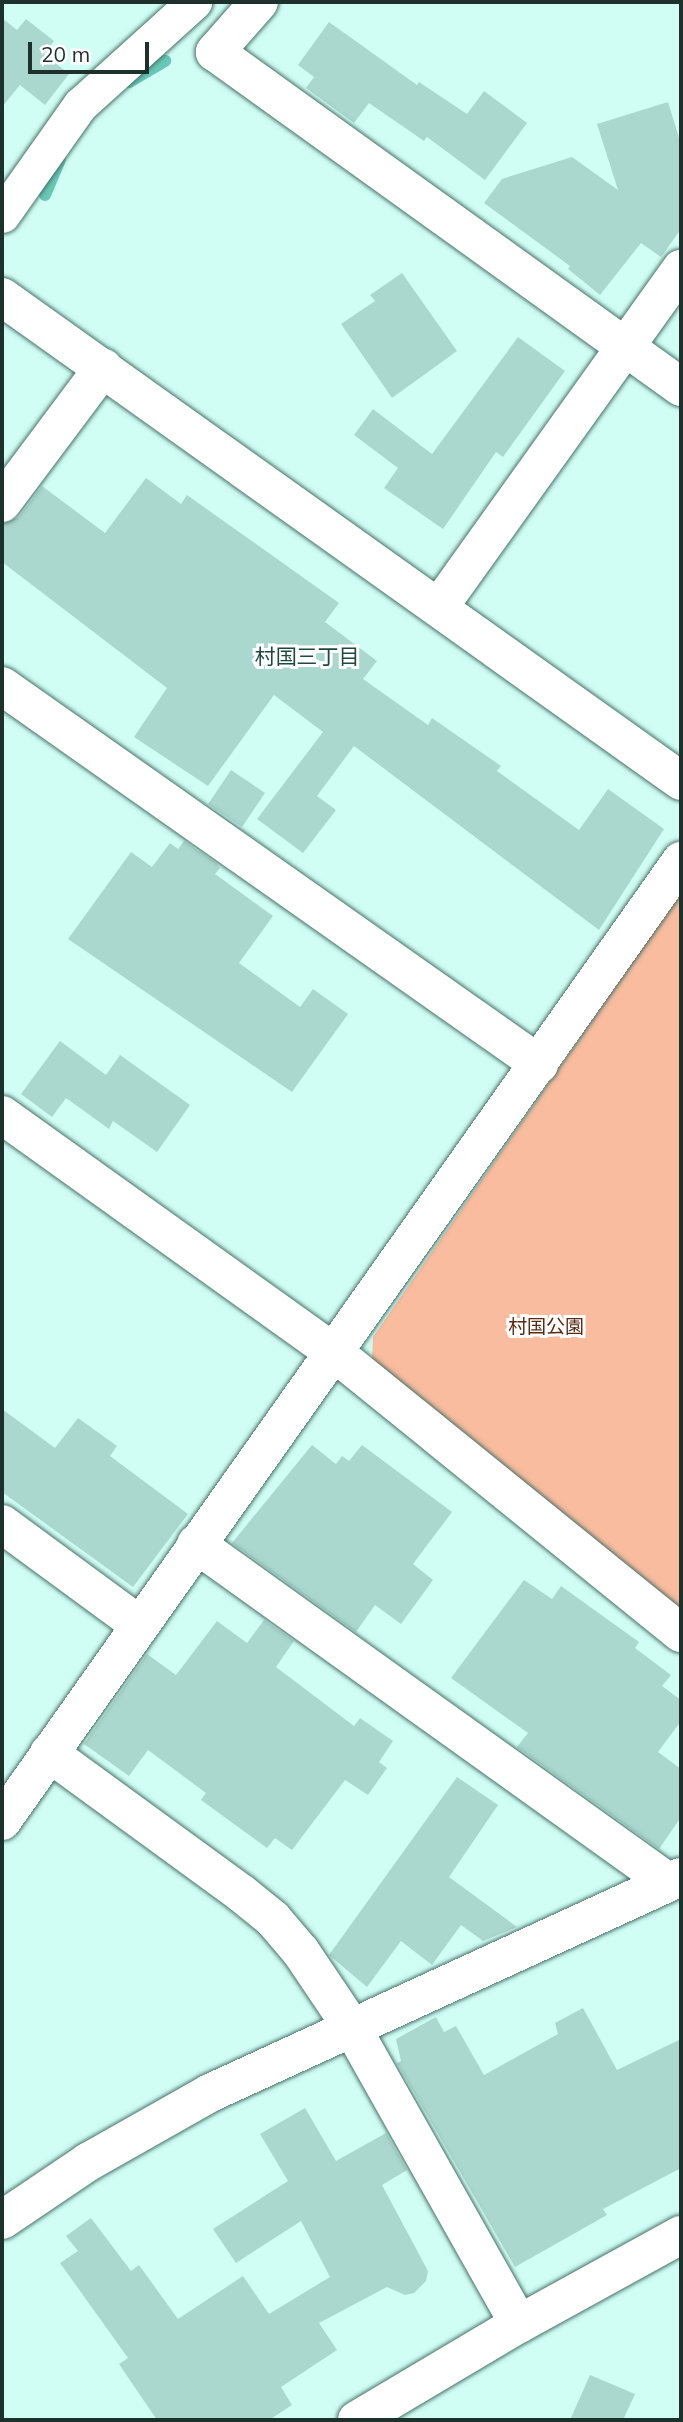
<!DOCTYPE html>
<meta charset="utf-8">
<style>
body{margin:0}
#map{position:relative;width:683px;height:2422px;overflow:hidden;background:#d0fef4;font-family:Mulish,"Noto Sans JP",sans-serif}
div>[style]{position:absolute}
.green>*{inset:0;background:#f9bc9e}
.stream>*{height:12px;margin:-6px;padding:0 6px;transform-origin:6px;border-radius:6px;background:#68c8b6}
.building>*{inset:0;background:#abd8ce;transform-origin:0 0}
.roads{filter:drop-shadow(0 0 2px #477168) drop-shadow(0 0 2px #477168)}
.pedestrian>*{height:35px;margin:-17.5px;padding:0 17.5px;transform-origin:17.5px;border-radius:17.5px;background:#fff}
.minor>*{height:38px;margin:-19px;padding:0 19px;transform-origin:19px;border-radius:19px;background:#fff}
.tertiary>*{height:38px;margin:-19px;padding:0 19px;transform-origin:19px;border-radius:19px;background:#fff}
span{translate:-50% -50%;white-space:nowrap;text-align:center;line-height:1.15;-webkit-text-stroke:6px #fff;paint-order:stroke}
.park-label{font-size:19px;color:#582b13}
.neighbourhood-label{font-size:21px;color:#1f4841}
.frame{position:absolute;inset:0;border:4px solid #1e302c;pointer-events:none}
.scale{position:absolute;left:28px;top:42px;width:121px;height:32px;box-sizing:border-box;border:4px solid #1e302c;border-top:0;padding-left:9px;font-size:21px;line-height:24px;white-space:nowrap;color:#1e302c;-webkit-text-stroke:5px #fff;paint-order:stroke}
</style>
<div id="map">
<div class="green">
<i style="clip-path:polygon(681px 892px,681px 1610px,372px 1360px,373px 1337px)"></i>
</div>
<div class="stream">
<i style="left:129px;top:82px;width:42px;rotate:-30.3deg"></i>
<i style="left:45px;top:195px;width:38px;rotate:-67deg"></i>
</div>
<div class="building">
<i style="clip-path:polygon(2px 18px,17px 30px,26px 19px,54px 41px,44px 54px,69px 74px,45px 105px,20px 85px,2px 107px)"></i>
<i style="clip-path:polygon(329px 22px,417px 85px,419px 82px,467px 114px,484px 91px,527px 123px,485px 180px,427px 137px,424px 141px,369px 103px,354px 123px,306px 88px,314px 77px,298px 65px)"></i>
<i style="clip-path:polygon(668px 102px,681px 144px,681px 229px,661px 257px,641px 243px,600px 295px,568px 269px,570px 266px,484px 203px,502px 179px,572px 157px,618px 190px,597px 124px)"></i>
<i style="clip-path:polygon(402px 273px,457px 351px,392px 398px,341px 324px,375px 301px,370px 295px)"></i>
<i style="clip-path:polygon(518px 337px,565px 371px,503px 457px,496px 452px,443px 529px,384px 488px,398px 468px,354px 435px,373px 409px,432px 454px)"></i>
<i style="clip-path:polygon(146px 478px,181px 504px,187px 495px,339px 603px,325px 622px,377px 661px,363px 679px,428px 725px,432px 718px,501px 766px,497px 771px,579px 830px,608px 789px,664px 829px,599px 930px,354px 746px,317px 796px,336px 810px,303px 853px,257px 819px,323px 732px,274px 695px,208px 786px,134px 737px,167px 688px,2px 562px,2px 524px,19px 517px,42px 486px,105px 533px)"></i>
<i style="left:231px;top:770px;width:41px;height:41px;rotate:34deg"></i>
<i style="clip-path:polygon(184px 841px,216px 863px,220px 868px,215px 874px,273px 916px,239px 963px,300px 1007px,313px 989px,348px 1014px,292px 1092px,68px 939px,131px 852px,152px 867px,170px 843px,178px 849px)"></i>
<i style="clip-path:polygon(60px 1041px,106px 1075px,120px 1055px,190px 1105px,157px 1152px,113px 1121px,109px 1129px,66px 1098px,52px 1117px,21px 1094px)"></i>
<i style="clip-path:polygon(2px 1409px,55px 1448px,78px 1418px,117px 1446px,110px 1456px,188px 1514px,133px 1587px,2px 1492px)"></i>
<i style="clip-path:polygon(312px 1445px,336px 1464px,342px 1456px,349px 1461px,362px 1445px,452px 1512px,413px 1564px,433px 1580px,401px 1624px,375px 1605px,356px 1632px,232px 1543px)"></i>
<i style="clip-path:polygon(524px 1580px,552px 1599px,561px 1586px,639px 1642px,635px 1648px,671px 1675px,662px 1686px,681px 1700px,681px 1721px,658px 1752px,681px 1769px,681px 1817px,659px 1849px,517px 1747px,528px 1733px,451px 1678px)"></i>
<i style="clip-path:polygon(264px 1620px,294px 1641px,276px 1667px,354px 1726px,360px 1718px,393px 1741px,379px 1762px,387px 1768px,368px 1795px,345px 1780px,292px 1850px,275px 1838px,267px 1848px,201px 1800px,206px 1793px,148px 1750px,129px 1776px,84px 1744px,147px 1654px,176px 1675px,217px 1621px,247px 1643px)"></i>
<i style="clip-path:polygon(457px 1777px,498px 1805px,449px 1877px,517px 1927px,483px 1941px,461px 1925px,432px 1965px,401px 1941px,367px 1987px,329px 1955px)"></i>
<i style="clip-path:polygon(583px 2008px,617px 2070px,681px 2039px,681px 2168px,603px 2209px,607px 2215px,515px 2267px,397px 2063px,401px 2061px,396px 2039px,436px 2017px,444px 2032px,456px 2026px,484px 2075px,558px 2034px,555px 2023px)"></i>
<i style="clip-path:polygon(305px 2108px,336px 2161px,386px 2133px,407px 2170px,382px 2185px,428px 2271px,426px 2281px,414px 2293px,405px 2295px,387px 2287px,319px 2323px,337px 2350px,281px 2387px,292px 2405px,269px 2420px,157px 2420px,119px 2364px,128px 2358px,60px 2263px,78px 2251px,66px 2236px,91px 2218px,131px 2271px,139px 2265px,178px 2319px,243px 2276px,269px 2314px,330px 2277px,301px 2221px,236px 2263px,213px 2229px,288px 2181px,260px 2134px)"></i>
<i style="clip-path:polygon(590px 2375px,635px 2394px,623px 2420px,570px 2420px)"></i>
</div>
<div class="roads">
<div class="pedestrian">
<i style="left:2px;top:215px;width:135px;rotate:-54.7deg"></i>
<i style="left:80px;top:105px;width:154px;rotate:-42.1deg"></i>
</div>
<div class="minor">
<i style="left:259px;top:2px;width:67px;rotate:131.3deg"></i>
<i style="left:215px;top:52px;width:574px;rotate:35.71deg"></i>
<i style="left:2px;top:503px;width:169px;rotate:-53.2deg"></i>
<i style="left:439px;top:607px;width:416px;rotate:-54.4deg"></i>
<i style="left:2px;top:686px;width:657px;rotate:35.14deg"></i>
<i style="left:2px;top:1115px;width:409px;rotate:35.6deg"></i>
<i style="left:335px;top:1353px;width:445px;rotate:39deg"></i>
<i style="left:2px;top:1524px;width:169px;rotate:36.3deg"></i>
<i style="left:196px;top:1544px;width:581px;rotate:35.61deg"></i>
<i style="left:49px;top:1753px;width:238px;rotate:36.1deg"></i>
<i style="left:241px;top:1893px;width:41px;rotate:39.1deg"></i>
<i style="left:273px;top:1919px;width:43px;rotate:49.7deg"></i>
<i style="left:301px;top:1952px;width:89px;rotate:56deg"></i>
<i style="left:351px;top:2026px;width:342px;rotate:60.6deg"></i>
<i style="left:2px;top:1821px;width:1176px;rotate:-54.73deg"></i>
<i style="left:2px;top:2220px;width:104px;rotate:-34deg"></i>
<i style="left:88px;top:2162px;width:140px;rotate:-29.5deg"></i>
<i style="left:210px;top:2093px;width:518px;rotate:-24.64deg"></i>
</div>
<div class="tertiary">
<i style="left:2px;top:297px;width:834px;rotate:35.48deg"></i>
<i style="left:357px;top:2420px;width:188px;rotate:-30.7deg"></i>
<i style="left:519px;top:2324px;width:185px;rotate:-28.8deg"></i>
</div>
</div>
<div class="park-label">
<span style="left:546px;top:1327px">村国公園</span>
</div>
<div class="neighbourhood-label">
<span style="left:307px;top:656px">村国三丁目</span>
</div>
<div class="frame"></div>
<div class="scale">20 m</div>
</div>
